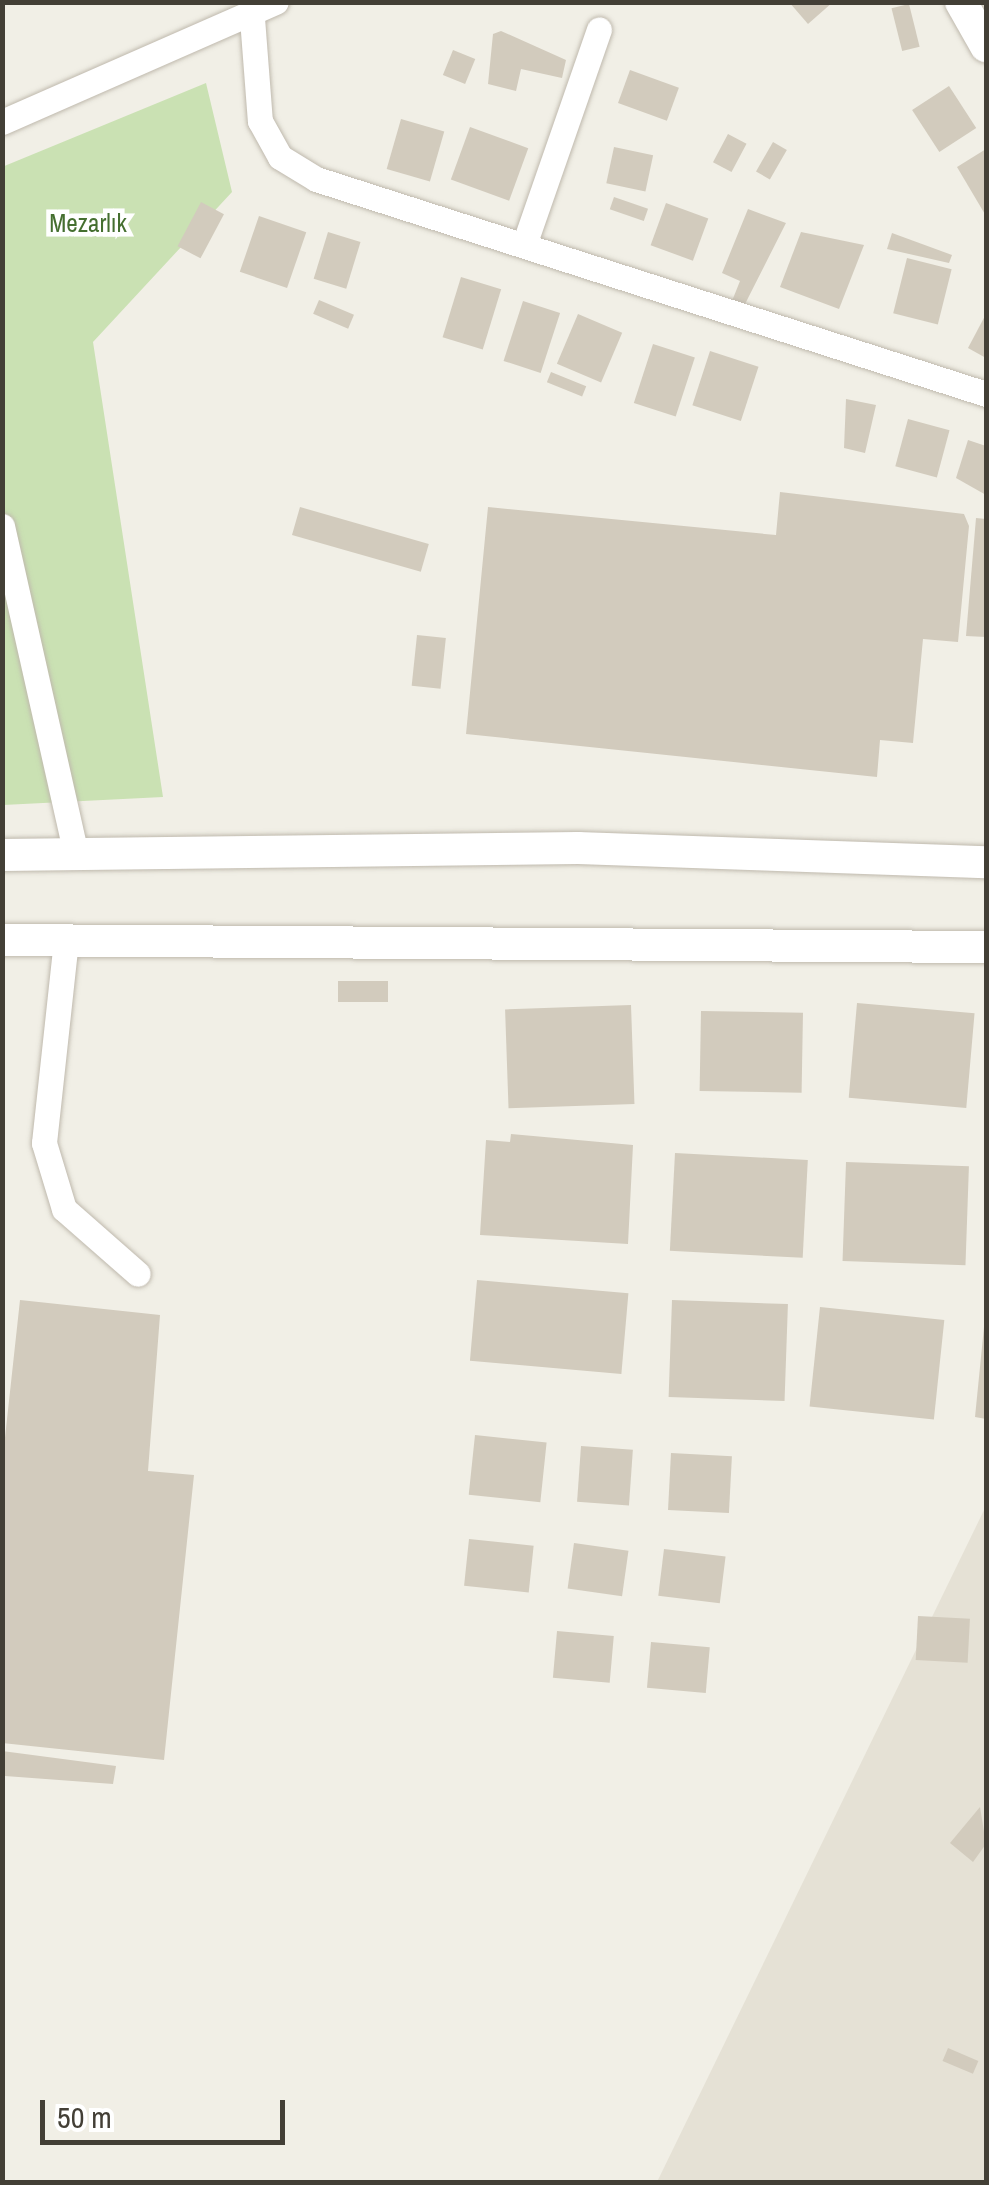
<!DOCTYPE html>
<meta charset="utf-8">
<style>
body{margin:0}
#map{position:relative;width:989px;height:2185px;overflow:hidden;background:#f1efe6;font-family:"Archivo Narrow",sans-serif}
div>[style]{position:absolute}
.residential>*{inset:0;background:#e5e1d5}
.green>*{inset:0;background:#cae1b3}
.building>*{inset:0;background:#d2cbbd;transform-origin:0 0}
.roads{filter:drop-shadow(0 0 2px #bfb9ad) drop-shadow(0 0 2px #bfb9ad)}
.minor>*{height:25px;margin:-12.5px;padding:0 12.5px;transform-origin:12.5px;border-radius:12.5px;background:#fff}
.tertiary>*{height:32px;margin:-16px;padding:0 16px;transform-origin:16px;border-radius:16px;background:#fff}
span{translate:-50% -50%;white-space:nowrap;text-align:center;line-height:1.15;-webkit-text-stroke:9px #fff;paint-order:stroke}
.park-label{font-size:25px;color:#456f30}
.frame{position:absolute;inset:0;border:5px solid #433f36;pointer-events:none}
.scale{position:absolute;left:40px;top:2100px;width:245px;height:45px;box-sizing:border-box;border:5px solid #433f36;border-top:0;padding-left:12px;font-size:30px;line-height:35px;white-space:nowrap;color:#433f36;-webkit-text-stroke:8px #fff;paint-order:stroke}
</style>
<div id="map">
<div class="residential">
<i style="clip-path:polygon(986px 1506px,986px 2182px,657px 2182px)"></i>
</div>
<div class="green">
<i style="clip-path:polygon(206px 83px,232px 192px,93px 342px,163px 797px,3px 805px,2px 167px)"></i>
</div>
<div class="building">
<i style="clip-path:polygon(789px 2px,833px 2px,808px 24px)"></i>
<i style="left:909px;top:4px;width:44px;height:18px;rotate:76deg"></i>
<i style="clip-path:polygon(501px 31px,566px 60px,562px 78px,521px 69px,516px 91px,488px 84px,493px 34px)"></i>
<i style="left:453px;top:50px;width:24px;height:27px;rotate:22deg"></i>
<i style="left:630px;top:70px;width:52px;height:35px;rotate:20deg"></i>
<i style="left:949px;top:86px;width:50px;height:44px;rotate:57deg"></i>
<i style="left:401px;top:119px;width:45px;height:52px;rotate:16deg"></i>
<i style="left:470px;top:127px;width:62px;height:56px;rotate:20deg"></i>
<i style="left:728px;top:134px;width:21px;height:32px;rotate:28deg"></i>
<i style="left:773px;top:142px;width:16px;height:34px;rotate:30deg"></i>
<i style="left:614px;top:147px;width:40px;height:37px;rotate:12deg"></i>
<i style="clip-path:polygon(986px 149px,986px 216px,957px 167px)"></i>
<i style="left:614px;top:197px;width:36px;height:13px;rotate:19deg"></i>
<i style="left:201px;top:202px;width:26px;height:50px;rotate:28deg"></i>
<i style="left:666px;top:203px;width:45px;height:45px;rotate:20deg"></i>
<i style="clip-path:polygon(748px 209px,786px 223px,744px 306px,732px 301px,740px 281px,722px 273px)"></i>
<i style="left:259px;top:216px;width:50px;height:59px;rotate:19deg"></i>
<i style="left:328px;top:232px;width:34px;height:49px;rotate:17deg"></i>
<i style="clip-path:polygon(801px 232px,864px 245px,839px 309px,780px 287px)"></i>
<i style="clip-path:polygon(892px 233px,952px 255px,949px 263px,887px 249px)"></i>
<i style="left:907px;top:258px;width:46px;height:57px;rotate:14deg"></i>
<i style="left:461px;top:277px;width:42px;height:63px;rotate:17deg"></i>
<i style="left:319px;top:300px;width:38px;height:15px;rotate:23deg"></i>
<i style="left:523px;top:301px;width:39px;height:63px;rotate:18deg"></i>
<i style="left:578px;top:314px;width:48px;height:54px;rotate:23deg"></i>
<i style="clip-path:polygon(986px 314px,986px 358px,968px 348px)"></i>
<i style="left:653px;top:344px;width:44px;height:62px;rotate:18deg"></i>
<i style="left:710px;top:351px;width:51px;height:57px;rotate:18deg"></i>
<i style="left:551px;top:372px;width:38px;height:11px;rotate:22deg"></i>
<i style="clip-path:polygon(846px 399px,876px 405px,865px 453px,844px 448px)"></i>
<i style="left:908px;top:419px;width:43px;height:49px;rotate:15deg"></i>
<i style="clip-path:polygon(968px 440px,986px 446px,986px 495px,956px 478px)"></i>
<i style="clip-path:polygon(780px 492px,964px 514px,969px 526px,958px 642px,923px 639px,913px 743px,880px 740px,877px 777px,466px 734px,488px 507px,776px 535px)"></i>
<i style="left:300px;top:507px;width:134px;height:29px;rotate:16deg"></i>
<i style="clip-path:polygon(976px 518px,986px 519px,986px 637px,966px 636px)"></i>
<i style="left:417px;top:635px;width:29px;height:51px;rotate:6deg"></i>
<i style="left:388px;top:981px;width:21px;height:50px;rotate:90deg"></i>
<i style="left:857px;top:1003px;width:118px;height:95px;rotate:5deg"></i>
<i style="left:631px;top:1005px;width:99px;height:126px;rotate:88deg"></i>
<i style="left:701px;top:1011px;width:102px;height:80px;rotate:1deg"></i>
<i style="clip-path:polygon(511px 1134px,633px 1145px,628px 1244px,480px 1235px,486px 1140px,510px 1142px)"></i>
<i style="left:675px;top:1153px;width:133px;height:98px;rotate:3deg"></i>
<i style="left:846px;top:1162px;width:123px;height:99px;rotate:2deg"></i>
<i style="left:477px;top:1280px;width:152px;height:81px;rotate:5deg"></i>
<i style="clip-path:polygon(20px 1300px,160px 1315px,148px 1471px,194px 1475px,164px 1760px,2px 1743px,2px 1465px)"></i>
<i style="left:672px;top:1300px;width:116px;height:97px;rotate:2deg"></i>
<i style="left:820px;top:1307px;width:125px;height:100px;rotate:6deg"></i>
<i style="clip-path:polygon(984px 1327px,986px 1327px,986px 1419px,975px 1417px)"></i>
<i style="left:475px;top:1435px;width:72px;height:60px;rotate:6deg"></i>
<i style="left:581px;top:1446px;width:52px;height:56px;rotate:4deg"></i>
<i style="left:671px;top:1453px;width:61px;height:57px;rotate:3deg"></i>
<i style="left:469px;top:1539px;width:65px;height:47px;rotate:6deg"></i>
<i style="left:574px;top:1543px;width:55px;height:46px;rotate:8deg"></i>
<i style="left:664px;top:1549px;width:62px;height:47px;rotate:7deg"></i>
<i style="left:918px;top:1616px;width:52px;height:44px;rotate:3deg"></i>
<i style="left:557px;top:1631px;width:57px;height:47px;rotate:5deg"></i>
<i style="left:651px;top:1642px;width:59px;height:46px;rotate:5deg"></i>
<i style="clip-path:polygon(2px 1751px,116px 1766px,113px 1784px,5px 1776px)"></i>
<i style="clip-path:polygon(980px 1807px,986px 1844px,973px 1862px,950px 1843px)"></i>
<i style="left:948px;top:2048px;width:33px;height:14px;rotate:23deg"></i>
</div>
<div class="roads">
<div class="minor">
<i style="left:252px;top:18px;width:103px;rotate:85.6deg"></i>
<i style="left:260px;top:121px;width:41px;rotate:60.9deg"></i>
<i style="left:280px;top:157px;width:42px;rotate:31.4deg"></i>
<i style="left:316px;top:179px;width:704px;rotate:17.79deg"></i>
<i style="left:2px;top:122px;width:299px;rotate:-23.7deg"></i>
<i style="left:525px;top:242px;width:225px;rotate:-70.8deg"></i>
<i style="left:2px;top:526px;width:337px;rotate:77.3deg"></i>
<i style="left:66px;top:940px;width:204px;rotate:96.2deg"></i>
<i style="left:44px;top:1143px;width:69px;rotate:73.1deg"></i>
<i style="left:64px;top:1209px;width:98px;rotate:41.3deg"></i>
</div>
<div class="tertiary">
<i style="left:961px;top:2px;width:51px;rotate:60.4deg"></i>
<i style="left:2px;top:855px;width:576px;rotate:-0.7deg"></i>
<i style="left:578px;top:848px;width:408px;rotate:2deg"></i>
<i style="left:2px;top:940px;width:984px;rotate:0.41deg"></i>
</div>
</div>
<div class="park-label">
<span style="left:88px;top:223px">Mezarlık</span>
</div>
<div class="frame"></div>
<div class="scale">50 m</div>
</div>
